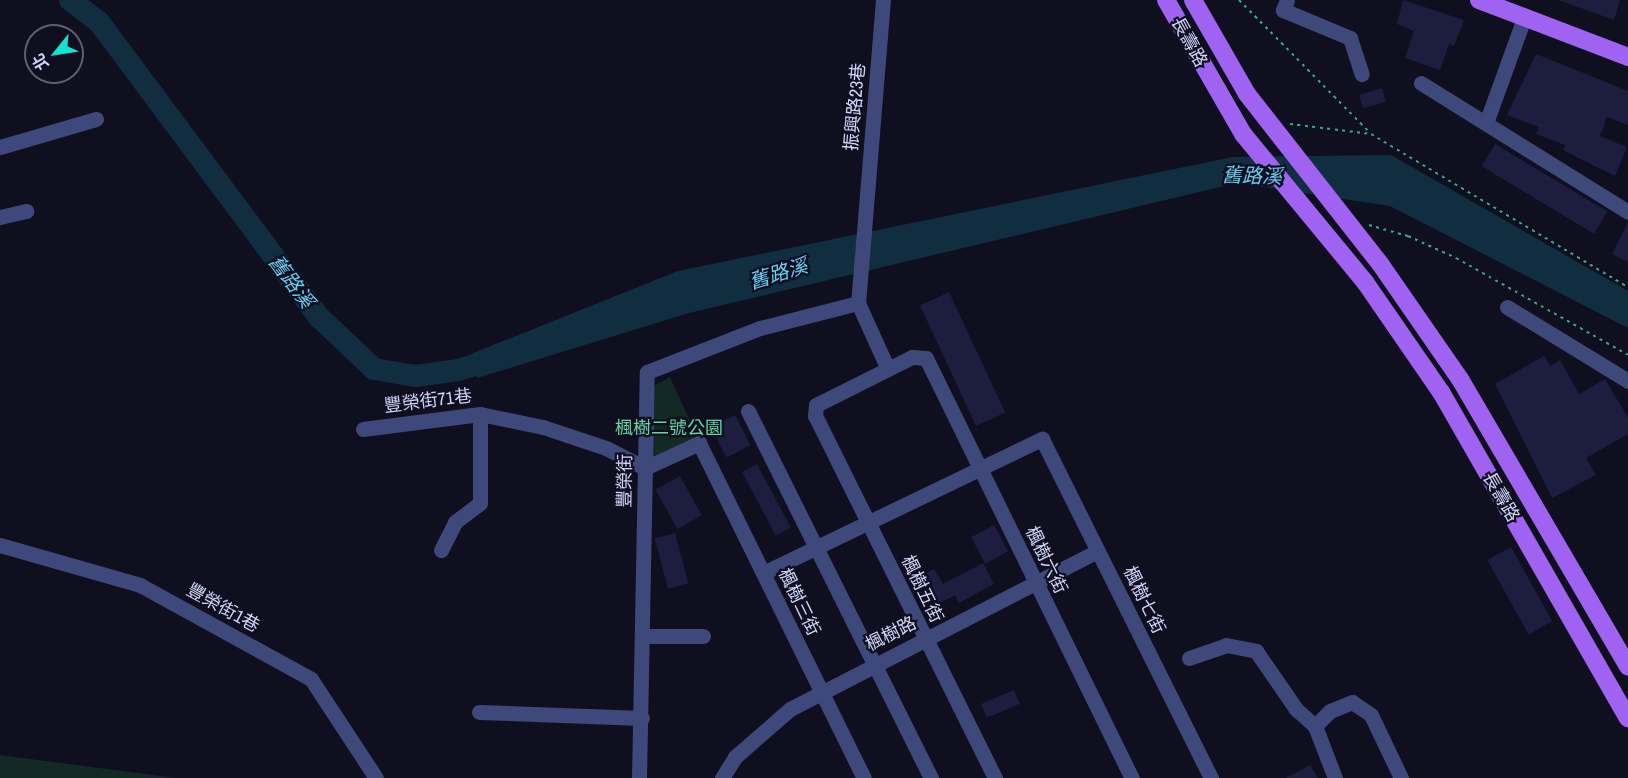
<!DOCTYPE html>
<meta charset="utf-8">
<style>
body{margin:0}
#map{position:relative;width:1628px;height:778px;overflow:hidden;background:#0f0f20;font-family:"Archivo Narrow","Noto Sans TC",sans-serif}
div>[style]{position:absolute}
.green>*{inset:0;background:#122924}
.water>*{inset:0;background:#112e41}
.river>*{height:22px;margin:-11px;padding:0 11px;transform-origin:11px;border-radius:11px;background:#112e41}
.building>*{inset:0;background:#1d1d3f;transform-origin:0 0}
.path>*{height:2px;margin-top:-1px;transform-origin:0;background:repeating-linear-gradient(90deg,#38a88b 0 3px,transparent 0 7.5px)}
.minor>*{height:15px;margin:-7.5px;padding:0 7.5px;transform-origin:7.5px;border-radius:7.5px;background:#3e487b}
.major>*{height:18px;margin:-9px;padding:0 9px;transform-origin:9px;border-radius:9px;background:#9f62f1}
span{translate:-50% -50%;white-space:nowrap;text-align:center;line-height:1.15;-webkit-text-stroke:4.5px #0f0f20;paint-order:stroke}
.street-label{font-size:18px;color:#d1d5fb}
.park-label{font-size:18px;color:#64d4a1}
.water-label{font-size:20px;color:#69cef2;font-style:italic}
.north{position:absolute;left:24px;top:24px;width:60px;height:60px;box-sizing:border-box;background:#0f0f20;border:2px solid #5d5e78;border-radius:50%;rotate:240deg;font-size:16px;font-weight:700;line-height:24px;text-align:center;color:#d1d5fb}
.north::after{content:'';display:block;margin:auto;width:21px;height:27px;background:#14e4cf;clip-path:polygon(50% 0,100% 100%,50% 72%,0 100%)}
</style>
<div id="map">
<div class="green">
<i style="clip-path:polygon(670px 377px,698px 439px,645px 464px,650px 388px)"></i>
<i style="clip-path:polygon(0 755px,176px 778px,0 778px)"></i>
</div>
<div class="water">
<i style="clip-path:polygon(1391px 155px,1628px 291px,1628px 328px,1390px 206px,1237px 183px,689px 313px,477px 378px,471px 354px,678px 271px,1233px 157px)"></i>
</div>
<div class="river">
<i style="left:70px;top:0;width:36px;rotate:37deg"></i>
<i style="left:99px;top:22px;width:369px;rotate:53.3deg"></i>
<i style="left:320px;top:318px;width:74px;rotate:43.4deg"></i>
<i style="left:374px;top:369px;width:43px;rotate:9.5deg"></i>
<i style="left:416px;top:376px;width:42px;rotate:-8.1deg"></i>
<i style="left:458px;top:370px;width:46px;rotate:-16.5deg"></i>
</div>
<div class="building">
<i style="clip-path:polygon(1403px 0,1464px 20px,1454px 46px,1449px 44px,1440px 70px,1405px 58px,1414px 31px,1397px 24px)"></i>
<i style="clip-path:polygon(1558px 0,1620px 0,1614px 20px)"></i>
<i style="clip-path:polygon(1536px 54px,1628px 91px,1628px 125px,1607px 117px,1600px 136px,1627px 147px,1615px 176px,1563px 150px,1565px 145px,1536px 134px,1539px 127px,1507px 115px)"></i>
<i style="left:1382px;top:88px;width:14px;height:24px;rotate:73deg"></i>
<i style="left:1495px;top:144px;width:131px;height:26px;rotate:31deg"></i>
<i style="clip-path:polygon(1628px 222px,1628px 262px,1612px 254px)"></i>
<i style="left:949px;top:292px;width:133px;height:32px;rotate:65deg"></i>
<i style="clip-path:polygon(1544px 356px,1550px 366px,1560px 360px,1579px 394px,1605px 379px,1628px 418px,1628px 434px,1586px 458px,1596px 475px,1552px 498px,1495px 384px)"></i>
<i style="left:735px;top:415px;width:34px;height:27px;rotate:63deg"></i>
<i style="left:757px;top:464px;width:72px;height:17px;rotate:62deg"></i>
<i style="left:680px;top:476px;width:45px;height:28px;rotate:61deg"></i>
<i style="left:994px;top:525px;width:30px;height:26px;rotate:62deg"></i>
<i style="left:675px;top:533px;width:52px;height:21px;rotate:75deg"></i>
<i style="left:1511px;top:547px;width:85px;height:27px;rotate:61deg"></i>
<i style="clip-path:polygon(983px 563px,994px 584px,959px 603px,955px 595px,936px 605px,921px 576px,934px 569px,943px 584px)"></i>
<i style="left:1014px;top:690px;width:15px;height:36px;rotate:67deg"></i>
<i style="clip-path:polygon(1310px 765px,1318px 778px,1286px 778px)"></i>
</div>
<div class="path">
<i style="left:1239px;top:0;width:187px;rotate:45.4deg"></i>
<i style="left:1290px;top:124px;width:82px;rotate:7deg"></i>
<i style="left:1371px;top:134px;width:299px;rotate:30.8deg"></i>
<i style="left:1369px;top:225px;width:41px;rotate:15.8deg"></i>
<i style="left:1408px;top:236px;width:53px;rotate:24.6deg"></i>
<i style="left:1456px;top:258px;width:197px;rotate:29.4deg"></i>
</div>
<div class="minor">
<i style="left:883px;top:0;width:304px;rotate:94.7deg"></i>
<i style="left:858px;top:303px;width:72px;rotate:65.6deg"></i>
<i style="left:1287px;top:0;width:11px;rotate:112deg"></i>
<i style="left:1283px;top:10px;width:73px;rotate:22.7deg"></i>
<i style="left:1350px;top:38px;width:38px;rotate:72deg"></i>
<i style="left:1421px;top:83px;width:244px;rotate:31.9deg"></i>
<i style="left:1486px;top:123px;width:112px;rotate:-70.1deg"></i>
<i style="left:0;top:147px;width:100px;rotate:-16.3deg"></i>
<i style="left:0;top:217px;width:27px;rotate:-13deg"></i>
<i style="left:1507px;top:307px;width:142px;rotate:31.4deg"></i>
<i style="left:748px;top:411px;width:410px;rotate:63.5deg"></i>
<i style="left:363px;top:429px;width:118px;rotate:-7.3deg"></i>
<i style="left:480px;top:414px;width:64px;rotate:11.7deg"></i>
<i style="left:543px;top:427px;width:66px;rotate:18.4deg"></i>
<i style="left:606px;top:448px;width:44px;rotate:27.1deg"></i>
<i style="left:645px;top:468px;width:60px;rotate:-24.8deg"></i>
<i style="left:699px;top:443px;width:373px;rotate:63.8deg"></i>
<i style="left:0;top:545px;width:146px;rotate:15.9deg"></i>
<i style="left:140px;top:585px;width:195px;rotate:28.8deg"></i>
<i style="left:311px;top:679px;width:118px;rotate:56.7deg"></i>
<i style="left:441px;top:550px;width:31px;rotate:-63deg"></i>
<i style="left:455px;top:522px;width:31px;rotate:-37deg"></i>
<i style="left:480px;top:503px;width:89px;rotate:-90deg"></i>
<i style="left:763px;top:573px;width:310px;rotate:-25.7deg"></i>
<i style="left:1042px;top:439px;width:379px;rotate:63.5deg"></i>
<i style="left:643px;top:636px;width:60px"></i>
<i style="left:1189px;top:658px;width:39px;rotate:-19deg"></i>
<i style="left:1226px;top:645px;width:31px;rotate:11deg"></i>
<i style="left:1256px;top:651px;width:70px;rotate:55.4deg"></i>
<i style="left:1296px;top:709px;width:25px;rotate:42deg"></i>
<i style="left:1315px;top:726px;width:56px;rotate:69deg"></i>
<i style="left:479px;top:712px;width:163px;rotate:2.1deg"></i>
<i style="left:1315px;top:726px;width:21px;rotate:-45deg"></i>
<i style="left:1330px;top:711px;width:24px;rotate:-22deg"></i>
<i style="left:1352px;top:702px;width:23px;rotate:34deg"></i>
<i style="left:1371px;top:715px;width:70px;rotate:64.5deg"></i>
<i style="left:639px;top:778px;width:406px;rotate:-88.9deg"></i>
<i style="left:647px;top:372px;width:121px;rotate:-21.3deg"></i>
<i style="left:760px;top:328px;width:101px;rotate:-14.3deg"></i>
<i style="left:722px;top:778px;width:25px;rotate:-58deg"></i>
<i style="left:735px;top:757px;width:73px;rotate:-41.1deg"></i>
<i style="left:790px;top:709px;width:346px;rotate:-27.2deg"></i>
<i style="left:995px;top:778px;width:404px;rotate:-116.4deg"></i>
<i style="left:815px;top:416px;width:11px;rotate:-85deg"></i>
<i style="left:816px;top:405px;width:107px;rotate:-26.6deg"></i>
<i style="left:912px;top:357px;width:14px;rotate:4deg"></i>
<i style="left:926px;top:358px;width:468px;rotate:63.9deg"></i>
</div>
<div class="major">
<i style="left:1166px;top:0;width:155px;rotate:60.1deg"></i>
<i style="left:1243px;top:134px;width:192px;rotate:50.5deg"></i>
<i style="left:1365px;top:282px;width:134px;rotate:55.4deg"></i>
<i style="left:1441px;top:392px;width:376px;rotate:60.2deg"></i>
<i style="left:1193px;top:0;width:108px;rotate:60.1deg"></i>
<i style="left:1247px;top:94px;width:217px;rotate:51.9deg"></i>
<i style="left:1381px;top:265px;width:139px;rotate:55.3deg"></i>
<i style="left:1460px;top:379px;width:333px;rotate:59.7deg"></i>
<i style="left:1479px;top:0;width:160px;rotate:20.9deg"></i>
</div>
<div class="street-label">
<span style="left:1189px;top:42px;rotate:61deg">長壽路</span>
<span style="left:855px;top:107px;rotate:-85deg">振興路23巷</span>
<span style="left:428px;top:401px;rotate:-7deg">豐榮街71巷</span>
<span style="left:625px;top:481px;rotate:-89deg">豐榮街</span>
<span style="left:1501px;top:497px;rotate:60deg">長壽路</span>
<span style="left:1046px;top:560px;rotate:64deg">楓樹六街</span>
<span style="left:922px;top:589px;rotate:64deg">楓樹五街</span>
<span style="left:1144px;top:600px;rotate:64deg">楓樹七街</span>
<span style="left:799px;top:602px;rotate:64deg">楓樹三街</span>
<span style="left:223px;top:608px;rotate:29deg">豐榮街1巷</span>
<span style="left:891px;top:634px;rotate:-27deg">楓樹路</span>
</div>
<div class="park-label">
<span style="left:669px;top:428px">楓樹二號公園</span>
</div>
<div class="water-label">
<span style="left:1252px;top:175px;rotate:2deg">舊路溪</span>
<span style="left:778px;top:273px;rotate:-17deg">舊路溪</span>
<span style="left:292px;top:281px;rotate:53deg">舊路溪</span>
</div>
<div class="north">北</div>
</div>
